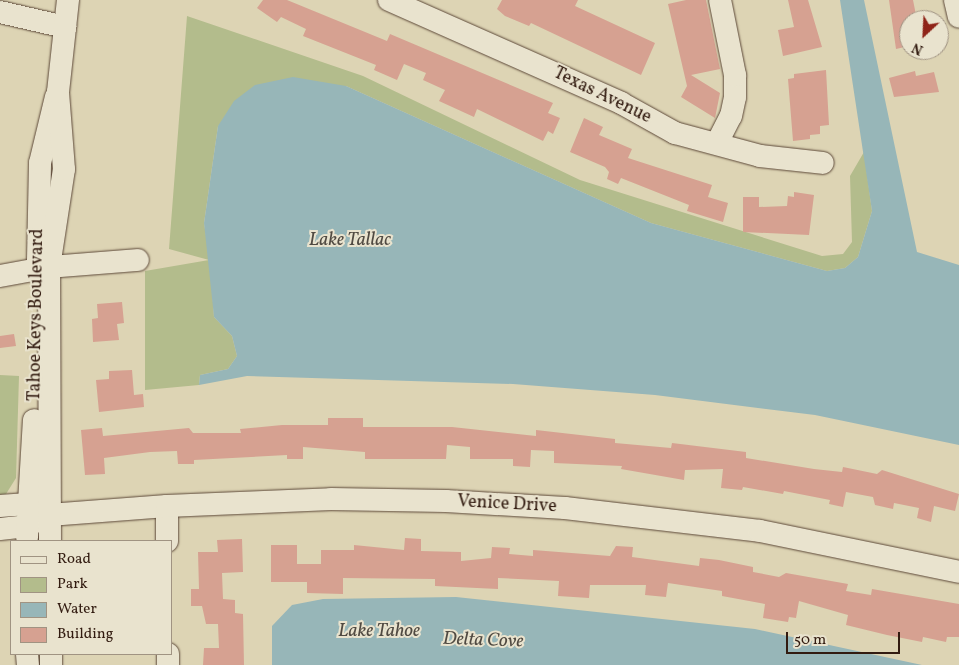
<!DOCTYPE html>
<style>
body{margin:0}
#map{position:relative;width:959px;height:665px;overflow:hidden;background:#ddd4b4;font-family:Vollkorn,serif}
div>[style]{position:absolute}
.green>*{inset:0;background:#b3bc8c}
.water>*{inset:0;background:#97b6b8}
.building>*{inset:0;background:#d6a191}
.roads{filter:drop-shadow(0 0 1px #5d4939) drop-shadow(0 0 1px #5d4939)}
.minor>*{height:22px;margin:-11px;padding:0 11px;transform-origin:11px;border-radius:11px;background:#e9e3ce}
span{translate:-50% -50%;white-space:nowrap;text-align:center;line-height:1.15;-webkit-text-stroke:4px #e9e3ce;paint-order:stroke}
.street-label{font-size:18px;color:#321b10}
.water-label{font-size:19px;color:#504a42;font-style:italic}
.legend{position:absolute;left:10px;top:540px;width:162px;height:115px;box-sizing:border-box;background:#e9e3ce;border:1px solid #a09382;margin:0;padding:6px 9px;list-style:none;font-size:15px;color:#321b10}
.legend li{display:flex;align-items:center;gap:10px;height:25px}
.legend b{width:25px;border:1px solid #a09382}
.north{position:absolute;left:899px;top:10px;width:50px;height:50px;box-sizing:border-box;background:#e9e3ce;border:1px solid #a09382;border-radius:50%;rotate:205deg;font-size:14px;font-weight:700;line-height:20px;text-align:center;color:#321b10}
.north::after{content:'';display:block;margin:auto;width:18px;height:22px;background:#8f2418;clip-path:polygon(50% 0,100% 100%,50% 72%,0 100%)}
.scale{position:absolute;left:786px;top:632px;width:114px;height:22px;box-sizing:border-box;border:2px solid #321b10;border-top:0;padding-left:6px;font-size:15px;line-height:18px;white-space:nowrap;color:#321b10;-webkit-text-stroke:4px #e9e3ce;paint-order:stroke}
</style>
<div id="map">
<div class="green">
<i style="clip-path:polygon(187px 16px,363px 76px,580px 180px,822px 256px,843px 254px,852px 242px,850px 176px,864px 152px,872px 211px,858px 257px,845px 268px,827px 271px,651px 223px,346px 86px,218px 126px,204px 223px,210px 260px,214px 317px,232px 336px,237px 356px,228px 369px,200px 375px,199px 385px,145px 390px,145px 271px,209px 260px,169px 249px)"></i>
<i style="clip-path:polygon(0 375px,19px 376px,16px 478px,6px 494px,0 495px)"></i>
</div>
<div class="water">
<i style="clip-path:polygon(840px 0,864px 0,917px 252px,959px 265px,959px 445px,815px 415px,655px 395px,513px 384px,247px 376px,199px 385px,200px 375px,228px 369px,237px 356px,232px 336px,214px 317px,204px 223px,218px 126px,234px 101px,255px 85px,293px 77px,346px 86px,651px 223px,827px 271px,845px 268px,858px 257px,872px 211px)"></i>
<i style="clip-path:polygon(456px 597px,755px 629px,922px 665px,272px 665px,272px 626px,292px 605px,323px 599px)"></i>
</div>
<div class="building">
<i style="clip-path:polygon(263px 0,287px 0,387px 41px,390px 34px,553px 103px,548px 113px,560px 118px,553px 134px,548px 131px,543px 141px,477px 109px,474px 117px,439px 101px,445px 90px,423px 80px,426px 73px,404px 64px,397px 80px,374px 70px,376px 65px,303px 36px,306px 29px,281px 17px,277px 22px,257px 8px)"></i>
<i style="clip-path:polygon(502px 0,578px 0,575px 6px,655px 43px,641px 75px,531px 23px,529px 26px,505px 16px,497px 9px)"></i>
<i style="clip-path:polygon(686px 0,706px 0,720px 69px,691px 75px,720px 93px,715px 118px,681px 97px,687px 86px,668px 4px)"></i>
<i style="clip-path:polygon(788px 0,808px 0,822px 47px,783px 56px,778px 30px,794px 27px)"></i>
<i style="clip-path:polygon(889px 0,913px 0,917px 20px,909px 20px,909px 46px,896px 49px)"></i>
<i style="clip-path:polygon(826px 70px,829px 125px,820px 126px,820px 134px,810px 135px,810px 139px,793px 141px,788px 79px,794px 78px,794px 74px)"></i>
<i style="clip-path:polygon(915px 71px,916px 76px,934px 72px,939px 92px,894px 97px,889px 78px)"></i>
<i style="clip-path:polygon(584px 118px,603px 127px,599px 135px,632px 149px,628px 158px,712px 185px,708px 197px,728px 203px,723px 222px,687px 211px,689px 205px,621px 178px,618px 184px,607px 179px,609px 172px,605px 167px,570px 152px)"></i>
<i style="clip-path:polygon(794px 192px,814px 195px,809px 235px,743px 232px,743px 197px,759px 197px,759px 207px,787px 206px,788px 196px,794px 197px)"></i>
<i style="clip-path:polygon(122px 302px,124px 323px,117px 324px,119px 340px,93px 342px,92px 319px,98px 318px,97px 304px)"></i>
<i style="clip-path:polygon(14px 334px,16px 346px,0 348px,0 336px)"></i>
<i style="clip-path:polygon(132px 370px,134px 395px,143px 394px,144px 407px,99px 412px,96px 380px,109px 379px,109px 371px)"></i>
<i style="clip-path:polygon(328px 418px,363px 418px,363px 427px,452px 427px,536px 436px,536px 430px,615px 439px,615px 443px,671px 448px,672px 443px,746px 452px,746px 458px,814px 469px,842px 472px,843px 467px,877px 474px,882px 470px,959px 494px,955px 511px,934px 506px,931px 522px,917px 518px,919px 508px,894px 503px,893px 509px,875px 505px,873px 497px,846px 492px,843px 507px,829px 504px,830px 500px,784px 491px,783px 494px,743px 487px,742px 490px,721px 488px,723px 469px,685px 470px,684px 480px,621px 469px,622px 466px,554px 463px,554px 451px,531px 450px,530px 467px,513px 466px,513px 459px,470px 459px,470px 447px,447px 445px,446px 459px,365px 459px,365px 452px,303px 447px,303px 459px,287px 459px,287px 455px,194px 460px,194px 464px,178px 464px,177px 451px,150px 452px,104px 458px,105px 474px,85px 475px,81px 430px,102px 428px,103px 436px,189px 428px,193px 433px,241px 433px,240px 429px,282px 425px,328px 425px)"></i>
<i style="clip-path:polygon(405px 538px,421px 539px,421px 551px,461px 552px,461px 561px,491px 558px,492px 547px,510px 548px,509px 554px,533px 556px,533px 550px,610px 556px,616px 546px,633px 547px,632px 557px,699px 566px,700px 558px,719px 560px,753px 567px,753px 572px,779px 577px,786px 573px,848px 584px,846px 591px,871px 595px,872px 589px,959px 604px,959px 637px,947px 637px,946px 642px,923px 637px,922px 642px,887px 635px,846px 625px,848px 615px,799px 601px,796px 618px,789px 617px,788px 622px,763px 618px,765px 604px,722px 596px,722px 591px,668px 583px,666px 597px,645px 595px,646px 585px,590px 585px,589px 598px,558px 596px,559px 581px,498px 578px,498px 589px,435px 586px,435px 579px,343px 578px,343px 594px,307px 593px,307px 582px,271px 582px,271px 545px,297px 545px,297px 564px,321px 564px,321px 550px,354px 550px,354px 545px,404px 550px)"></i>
<i style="clip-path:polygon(242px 539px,243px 572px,222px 573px,223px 599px,235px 600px,235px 613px,243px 614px,244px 665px,203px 665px,204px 648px,219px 648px,218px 624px,206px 624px,202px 606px,191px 606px,191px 589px,199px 589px,198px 552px,218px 552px,217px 540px)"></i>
</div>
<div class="roads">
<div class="minor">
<i style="left:389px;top:0;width:254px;rotate:23.9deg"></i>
<i style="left:621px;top:103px;width:62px;rotate:29.1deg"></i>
<i style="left:675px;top:133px;width:88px;rotate:15.1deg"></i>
<i style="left:760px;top:156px;width:63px;rotate:6.3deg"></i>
<i style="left:955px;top:0;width:17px;rotate:77deg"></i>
<i style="left:0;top:12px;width:67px;rotate:13deg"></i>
<i style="left:717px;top:143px;width:30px;rotate:-63deg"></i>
<i style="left:731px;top:116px;width:19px;rotate:-78deg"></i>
<i style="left:735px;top:97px;width:22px;rotate:-90deg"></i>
<i style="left:735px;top:75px;width:76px;rotate:-101.3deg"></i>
<i style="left:38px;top:260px;width:97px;rotate:-88.8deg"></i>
<i style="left:40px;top:163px;width:68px;rotate:-76.4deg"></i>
<i style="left:0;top:276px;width:50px;rotate:-10.4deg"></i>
<i style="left:49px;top:267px;width:89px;rotate:-4.5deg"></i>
<i style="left:0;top:506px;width:32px;rotate:-4deg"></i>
<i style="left:32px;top:504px;width:12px;rotate:24deg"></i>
<i style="left:167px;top:506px;width:35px;rotate:90deg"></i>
<i style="left:0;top:529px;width:27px;rotate:-6deg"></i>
<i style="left:27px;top:526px;width:25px;rotate:-27deg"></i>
<i style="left:49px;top:515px;width:118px;rotate:-4.4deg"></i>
<i style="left:167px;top:506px;width:164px;rotate:-2.4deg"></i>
<i style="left:331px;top:499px;width:115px;rotate:1deg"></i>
<i style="left:446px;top:501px;width:119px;rotate:3.4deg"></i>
<i style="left:565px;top:508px;width:196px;rotate:6.7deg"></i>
<i style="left:760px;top:531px;width:203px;rotate:11.6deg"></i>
<i style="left:27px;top:537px;width:117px;rotate:-86.6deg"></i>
<i style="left:50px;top:541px;width:274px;rotate:-90.2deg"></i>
<i style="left:49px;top:267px;width:99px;rotate:-81.3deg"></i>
<i style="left:64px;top:169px;width:77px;rotate:-94.5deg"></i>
<i style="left:58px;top:92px;width:93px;rotate:-83.8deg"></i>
<i style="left:27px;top:654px;width:11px;rotate:85deg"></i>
<i style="left:51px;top:654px;width:11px;rotate:90deg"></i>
<i style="left:168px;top:654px;width:11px;rotate:90deg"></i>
</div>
</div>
<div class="street-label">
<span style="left:602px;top:96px;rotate:26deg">Texas Avenue</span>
<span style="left:37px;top:315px;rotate:-89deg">Tahoe Keys Boulevard</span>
<span style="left:507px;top:505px;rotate:3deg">Venice Drive</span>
</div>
<div class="water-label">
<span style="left:350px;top:241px">Lake Tallac</span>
<span style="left:379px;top:632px">Lake Tahoe</span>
<span style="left:483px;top:641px;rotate:2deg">Delta Cove</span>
</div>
<ul class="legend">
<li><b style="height:6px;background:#e9e3ce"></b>Road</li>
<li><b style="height:14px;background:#b3bc8c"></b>Park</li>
<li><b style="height:14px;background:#97b6b8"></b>Water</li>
<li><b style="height:14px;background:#d6a191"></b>Building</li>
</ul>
<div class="north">N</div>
<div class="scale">50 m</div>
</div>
